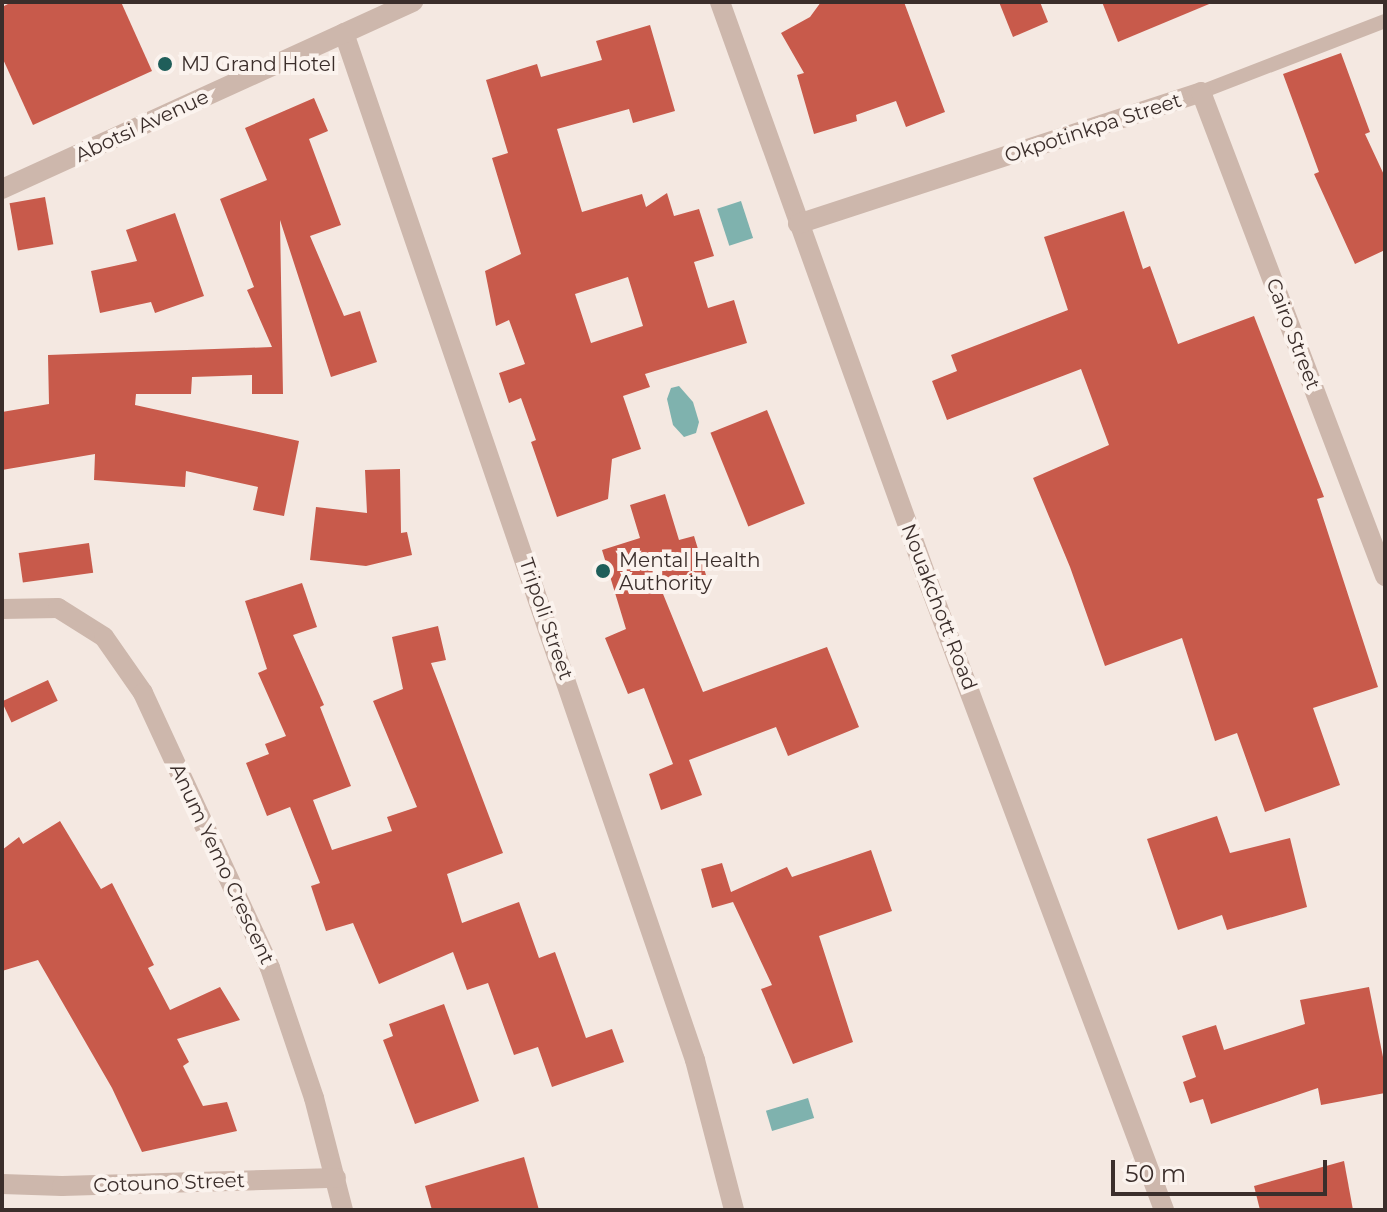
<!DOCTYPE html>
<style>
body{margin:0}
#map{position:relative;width:1387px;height:1212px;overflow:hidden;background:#f4e8e1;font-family:Montserrat,sans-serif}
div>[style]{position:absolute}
.water>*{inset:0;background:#7fb2ae;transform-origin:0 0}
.building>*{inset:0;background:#c85a4b;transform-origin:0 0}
.lane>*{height:14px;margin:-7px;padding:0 7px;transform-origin:7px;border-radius:7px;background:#cdb7ac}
.street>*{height:20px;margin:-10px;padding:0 10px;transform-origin:10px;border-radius:10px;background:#cdb7ac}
.dots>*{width:22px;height:22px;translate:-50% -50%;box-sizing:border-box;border:4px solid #fbf3ee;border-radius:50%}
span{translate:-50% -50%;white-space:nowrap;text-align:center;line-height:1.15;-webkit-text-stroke:8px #fbf3ee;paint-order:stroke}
.poi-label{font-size:20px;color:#3b2e2b}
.left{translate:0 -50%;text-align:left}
.street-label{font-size:20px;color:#3b2e2b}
.frame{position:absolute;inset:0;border:4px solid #3b2e2b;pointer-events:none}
.scale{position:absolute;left:1111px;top:1160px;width:216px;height:36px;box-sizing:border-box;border:4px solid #3b2e2b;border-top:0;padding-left:10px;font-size:24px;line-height:28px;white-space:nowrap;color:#3b2e2b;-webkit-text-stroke:6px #fbf3ee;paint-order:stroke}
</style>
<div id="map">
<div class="water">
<i style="left:741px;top:201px;width:39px;height:25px;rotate:72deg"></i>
<i style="clip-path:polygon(679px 386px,693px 402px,699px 422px,696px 433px,684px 437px,673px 425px,667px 399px,671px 388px)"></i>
<i style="left:808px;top:1098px;width:21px;height:44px;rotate:73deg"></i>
</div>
<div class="building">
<i style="clip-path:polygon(12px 2px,121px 2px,152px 71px,33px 125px,2px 57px,2px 7px)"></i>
<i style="clip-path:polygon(821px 2px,904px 2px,945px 112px,906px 127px,896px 101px,856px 115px,857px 121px,814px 134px,797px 75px,804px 73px,781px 33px,810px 17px)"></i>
<i style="clip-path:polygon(999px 2px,1040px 2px,1048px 22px,1013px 37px)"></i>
<i style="clip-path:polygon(1102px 2px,1214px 2px,1118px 42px)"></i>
<i style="clip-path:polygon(evenodd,650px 25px,675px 111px,633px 123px,629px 109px,557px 129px,582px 212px,642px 194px,646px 207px,667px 193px,674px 216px,699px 209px,714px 256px,694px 262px,708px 308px,734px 300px,747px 343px,645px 374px,650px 387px,623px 396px,641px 449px,612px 459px,608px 499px,557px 517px,531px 442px,536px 440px,521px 398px,509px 403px,499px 373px,525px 364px,509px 320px,496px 326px,485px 271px,521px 254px,492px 158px,508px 153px,486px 80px,537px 64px,541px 77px,602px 60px,596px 41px,650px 25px,628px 277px,643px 326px,591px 343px,575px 294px,628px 277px)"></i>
<i style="clip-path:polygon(1341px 53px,1370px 132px,1365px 134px,1385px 177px,1385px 250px,1355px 264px,1314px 174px,1319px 172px,1283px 74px)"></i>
<i style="clip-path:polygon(314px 98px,328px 131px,309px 139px,341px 225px,310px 236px,344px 316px,360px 311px,377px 362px,331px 377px,280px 220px,283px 394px,252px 394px,252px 375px,192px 377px,191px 394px,136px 394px,135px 405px,299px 441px,284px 516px,253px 510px,258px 487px,186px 471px,185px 487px,94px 480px,95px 454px,2px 470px,2px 412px,49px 404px,48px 355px,272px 347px,247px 290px,254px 287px,220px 199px,267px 180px,245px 128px)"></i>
<i style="left:45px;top:197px;width:48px;height:36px;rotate:80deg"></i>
<i style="clip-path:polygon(1124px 211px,1143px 269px,1150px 266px,1178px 344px,1254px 316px,1324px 497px,1317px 499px,1378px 687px,1313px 708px,1340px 785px,1265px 812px,1237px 733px,1215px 741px,1182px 638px,1105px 666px,1070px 567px,1033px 478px,1109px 445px,1081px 369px,947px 420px,932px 381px,957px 371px,951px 355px,1068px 310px,1044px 237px)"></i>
<i style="clip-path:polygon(175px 213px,204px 296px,155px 313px,151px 302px,100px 313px,91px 271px,137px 261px,126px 230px)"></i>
<i style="left:767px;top:410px;width:101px;height:61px;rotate:68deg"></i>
<i style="clip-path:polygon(400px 469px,401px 533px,407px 532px,412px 555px,366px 566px,310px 560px,316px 507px,367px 513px,365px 470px)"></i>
<i style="clip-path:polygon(665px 494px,679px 540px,694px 536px,706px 575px,661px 589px,703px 692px,827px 647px,859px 727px,788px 756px,776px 727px,689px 760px,702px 795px,661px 810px,649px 774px,673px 764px,644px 688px,628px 694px,605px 638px,626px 629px,602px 550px,640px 538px,630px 505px)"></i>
<i style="left:89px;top:543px;width:30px;height:71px;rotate:82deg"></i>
<i style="clip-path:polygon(302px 583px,317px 627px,293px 635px,324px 705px,320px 707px,351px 786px,313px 800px,332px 850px,392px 831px,387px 817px,417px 807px,373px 701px,403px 689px,392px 637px,438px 626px,446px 660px,431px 663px,503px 853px,447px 874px,462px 923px,519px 902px,539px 958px,555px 952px,586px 1038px,612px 1029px,624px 1062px,552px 1087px,538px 1047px,514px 1055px,488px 983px,467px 990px,453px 952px,379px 984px,353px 923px,326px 931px,311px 886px,320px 883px,290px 807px,267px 816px,246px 763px,269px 754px,265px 744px,286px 736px,258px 673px,267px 669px,245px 601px)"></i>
<i style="left:48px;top:680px;width:23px;height:51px;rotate:65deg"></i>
<i style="clip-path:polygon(1217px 816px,1230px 853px,1290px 838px,1307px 907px,1227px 930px,1222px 915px,1178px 930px,1147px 839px)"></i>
<i style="clip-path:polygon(60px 821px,101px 889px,112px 883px,154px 965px,148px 968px,170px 1010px,220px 987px,240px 1020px,177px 1039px,189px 1062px,183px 1066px,203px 1106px,227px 1102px,237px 1131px,142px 1152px,112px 1088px,38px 960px,2px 971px,2px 850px,19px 837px,23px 844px)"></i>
<i style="clip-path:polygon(871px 850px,892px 911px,819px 936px,853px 1042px,793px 1064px,761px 989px,772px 985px,733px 902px,712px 908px,701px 869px,722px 863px,731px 892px,787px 867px,792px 877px)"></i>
<i style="clip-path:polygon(1369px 987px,1385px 1067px,1385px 1093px,1321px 1105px,1318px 1088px,1211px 1124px,1203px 1099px,1190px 1103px,1183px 1082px,1196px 1077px,1182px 1036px,1216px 1025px,1224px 1050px,1305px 1024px,1300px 1000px)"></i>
<i style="clip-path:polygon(444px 1004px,479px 1101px,415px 1124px,383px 1040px,393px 1036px,389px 1024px)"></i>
<i style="clip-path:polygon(524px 1157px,539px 1210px,432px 1210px,425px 1186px)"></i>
<i style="clip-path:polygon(1344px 1161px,1353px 1210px,1260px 1210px,1254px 1186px)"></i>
</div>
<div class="lane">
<i style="left:1201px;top:92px;width:197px;rotate:-21.1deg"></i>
</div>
<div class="street">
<i style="left:720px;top:2px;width:618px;rotate:70.25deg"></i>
<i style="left:929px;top:584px;width:669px;rotate:69.42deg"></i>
<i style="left:344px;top:33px;width:1085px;rotate:71.13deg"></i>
<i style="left:695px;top:1060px;width:155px;rotate:75.4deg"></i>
<i style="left:2px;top:189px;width:452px;rotate:-24.5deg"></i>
<i style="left:798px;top:224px;width:424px;rotate:-18.1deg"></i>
<i style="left:1201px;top:92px;width:518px;rotate:69.18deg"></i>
<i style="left:2px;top:609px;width:56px;rotate:-1deg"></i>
<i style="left:58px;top:608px;width:54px;rotate:32.2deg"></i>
<i style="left:104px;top:637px;width:68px;rotate:55.1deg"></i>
<i style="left:143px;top:693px;width:303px;rotate:65.2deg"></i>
<i style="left:270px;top:968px;width:137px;rotate:71.3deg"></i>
<i style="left:314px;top:1098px;width:116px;rotate:75.5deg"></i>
<i style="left:2px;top:1184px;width:60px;rotate:1.9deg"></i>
<i style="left:62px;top:1186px;width:274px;rotate:-1.7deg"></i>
</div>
<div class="dots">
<i style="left:165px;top:64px;background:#1f5e5a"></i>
<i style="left:603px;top:571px;background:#1f5e5a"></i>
</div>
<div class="poi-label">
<span class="left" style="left:181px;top:64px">MJ Grand Hotel</span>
<span class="left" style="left:619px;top:572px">Mental Health<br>Authority</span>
</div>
<div class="street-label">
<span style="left:142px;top:126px;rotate:-25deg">Abotsi Avenue</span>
<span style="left:1093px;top:128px;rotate:-18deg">Okpotinkpa Street</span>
<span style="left:1293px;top:334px;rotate:69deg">Cairo Street</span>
<span style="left:939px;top:607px;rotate:69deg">Nouakchott Road</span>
<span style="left:546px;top:619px;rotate:71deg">Tripoli Street</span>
<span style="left:222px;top:864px;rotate:65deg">Anum Yemo Crescent</span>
<span style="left:169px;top:1183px;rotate:-2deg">Cotouno Street</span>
</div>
<div class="frame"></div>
<div class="scale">50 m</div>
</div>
